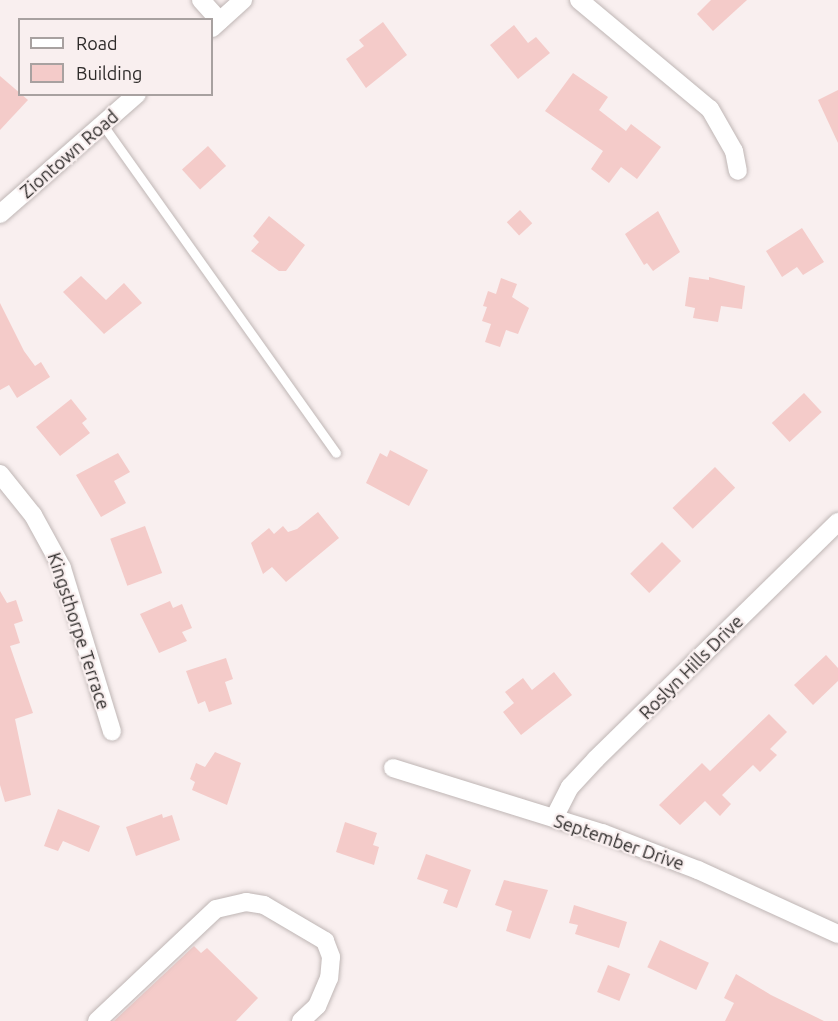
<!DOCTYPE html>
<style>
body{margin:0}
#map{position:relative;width:838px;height:1021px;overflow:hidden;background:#f9efef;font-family:Ubuntu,sans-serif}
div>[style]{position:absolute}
.building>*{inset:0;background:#f4cbc9;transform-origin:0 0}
.roads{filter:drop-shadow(0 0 2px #bfb6b5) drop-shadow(0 0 2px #bfb6b5)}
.lane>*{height:9px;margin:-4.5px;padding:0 4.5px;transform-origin:4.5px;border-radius:4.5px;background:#fff}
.street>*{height:18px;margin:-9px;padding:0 9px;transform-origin:9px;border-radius:9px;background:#fff}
span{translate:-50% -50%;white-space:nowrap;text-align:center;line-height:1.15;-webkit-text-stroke:4.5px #f9efef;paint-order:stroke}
.street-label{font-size:18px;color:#2e2b2a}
.legend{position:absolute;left:18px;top:18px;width:195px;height:78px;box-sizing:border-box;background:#f9efef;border:2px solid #a8a1a0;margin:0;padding:8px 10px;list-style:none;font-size:18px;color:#2e2b2a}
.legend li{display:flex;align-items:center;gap:12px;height:30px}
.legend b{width:30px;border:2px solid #a8a1a0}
</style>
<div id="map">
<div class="building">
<i style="clip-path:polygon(711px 0,747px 0,713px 31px,697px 14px)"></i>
<i style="clip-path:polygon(383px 22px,407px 55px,366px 88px,346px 59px,364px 46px,359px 40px)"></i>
<i style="clip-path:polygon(514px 25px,528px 43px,536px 37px,550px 53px,518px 79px,490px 45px)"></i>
<i style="clip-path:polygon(573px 73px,608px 97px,599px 110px,626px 131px,631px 124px,661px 147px,637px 179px,621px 167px,609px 183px,591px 169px,603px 151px,545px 111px)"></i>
<i style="clip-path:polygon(0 76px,28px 100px,0 130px)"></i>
<i style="clip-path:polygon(838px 90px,838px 143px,818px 100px)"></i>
<i style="left:208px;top:146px;width:27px;height:35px;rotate:48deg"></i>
<i style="left:520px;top:210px;width:18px;height:18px;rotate:47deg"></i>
<i style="clip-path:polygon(658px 211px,680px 252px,653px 271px,647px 263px,644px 265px,625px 234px)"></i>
<i style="clip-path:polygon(269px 216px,305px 245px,286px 271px,279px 271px,251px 251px,259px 242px,253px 236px)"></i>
<i style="clip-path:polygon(802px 228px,824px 262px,803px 275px,797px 267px,782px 277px,766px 251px)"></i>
<i style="clip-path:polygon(81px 276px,106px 300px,124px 283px,142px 303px,104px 334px,63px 292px)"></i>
<i style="clip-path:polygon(689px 277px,709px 280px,709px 277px,745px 286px,742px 309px,721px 306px,718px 322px,693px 318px,695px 308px,685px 306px)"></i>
<i style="clip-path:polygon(501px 278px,517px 284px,512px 297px,529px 308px,518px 334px,506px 330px,500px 347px,485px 342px,491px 324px,482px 321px,487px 307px,483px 306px,488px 291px,496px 294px)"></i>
<i style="clip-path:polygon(0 303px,24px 351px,35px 366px,41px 362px,50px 377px,17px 398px,9px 385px,0 390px)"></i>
<i style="left:804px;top:393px;width:26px;height:44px;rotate:47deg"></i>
<i style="clip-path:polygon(71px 399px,87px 419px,82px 423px,90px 433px,60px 456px,36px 427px)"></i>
<i style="clip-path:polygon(390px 450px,428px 470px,409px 506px,366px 483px,380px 453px,387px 457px)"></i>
<i style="clip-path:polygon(118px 453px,130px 472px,114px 481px,126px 503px,101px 517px,76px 475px)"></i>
<i style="left:715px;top:467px;width:29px;height:59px;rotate:46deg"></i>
<i style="clip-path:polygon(318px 512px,339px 538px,286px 582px,272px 567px,263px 574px,251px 543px,269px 528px,274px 534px,283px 526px,288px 532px,297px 529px)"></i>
<i style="left:145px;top:526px;width:50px;height:37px;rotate:70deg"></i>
<i style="left:662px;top:542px;width:27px;height:45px;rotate:45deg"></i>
<i style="clip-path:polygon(0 591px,7px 603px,16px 600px,23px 621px,14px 624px,20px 643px,10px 646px,33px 713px,15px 719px,31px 795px,5px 802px,0 785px)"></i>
<i style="clip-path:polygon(170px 601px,173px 608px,182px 604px,192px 628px,182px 632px,187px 641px,159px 653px,140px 614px)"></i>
<i style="clip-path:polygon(826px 655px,838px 668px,838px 681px,813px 705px,794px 685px)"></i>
<i style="clip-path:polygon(226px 658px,233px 679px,225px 682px,232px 704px,209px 712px,205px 701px,198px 704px,186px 671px)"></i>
<i style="clip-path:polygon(554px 672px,572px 695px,521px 735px,503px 712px,514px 703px,505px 692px,523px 678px,532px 690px)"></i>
<i style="clip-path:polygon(769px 714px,787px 732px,770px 749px,777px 755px,760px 772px,753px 765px,722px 795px,731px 804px,720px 816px,705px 801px,680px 825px,659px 805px,702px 763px,710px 771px)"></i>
<i style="clip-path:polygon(215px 752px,241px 763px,227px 805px,192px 790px,195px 782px,190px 779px,196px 763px,205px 767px)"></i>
<i style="clip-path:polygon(58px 809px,100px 826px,89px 852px,63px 841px,58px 851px,44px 846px)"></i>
<i style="clip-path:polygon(162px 814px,163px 818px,172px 815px,180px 840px,136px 856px,126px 827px)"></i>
<i style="clip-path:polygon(345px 822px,377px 833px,373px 845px,379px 847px,374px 865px,336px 852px)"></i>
<i style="clip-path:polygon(426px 854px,471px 870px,457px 908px,443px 903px,448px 890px,417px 879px)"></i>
<i style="clip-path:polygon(504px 880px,548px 890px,530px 939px,506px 931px,512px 911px,495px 905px)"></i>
<i style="clip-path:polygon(574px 905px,627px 922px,619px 948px,575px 934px,578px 925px,569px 923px)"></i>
<i style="left:660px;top:940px;width:54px;height:30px;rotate:25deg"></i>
<i style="clip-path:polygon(194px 946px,201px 953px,207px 948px,258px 998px,236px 1021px,114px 1021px)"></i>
<i style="left:608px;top:965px;width:24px;height:29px;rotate:22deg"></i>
<i style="clip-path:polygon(736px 974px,771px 995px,824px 1021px,725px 1021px,734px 1003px,724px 998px)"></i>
</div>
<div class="roads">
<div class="lane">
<i style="left:103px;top:125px;width:402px;rotate:54.6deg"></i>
</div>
<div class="street">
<i style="left:201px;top:0;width:28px;rotate:48deg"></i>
<i style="left:579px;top:0;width:170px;rotate:39.8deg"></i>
<i style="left:710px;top:109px;width:48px;rotate:60.3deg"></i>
<i style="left:734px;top:151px;width:20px;rotate:79deg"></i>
<i style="left:212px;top:28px;width:42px;rotate:-42.1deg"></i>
<i style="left:0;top:214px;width:182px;rotate:-41.2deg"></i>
<i style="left:0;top:474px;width:53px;rotate:51.2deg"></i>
<i style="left:33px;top:515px;width:60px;rotate:61.3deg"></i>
<i style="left:62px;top:568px;width:171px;rotate:73deg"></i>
<i style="left:393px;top:768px;width:219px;rotate:17.3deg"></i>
<i style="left:602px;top:833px;width:103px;rotate:21.1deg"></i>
<i style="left:698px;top:870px;width:154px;rotate:24.6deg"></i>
<i style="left:554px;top:818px;width:35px;rotate:-63deg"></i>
<i style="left:570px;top:787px;width:38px;rotate:-47deg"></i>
<i style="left:596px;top:759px;width:339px;rotate:-44.4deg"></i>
<i style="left:97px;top:1021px;width:163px;rotate:-43.3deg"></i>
<i style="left:216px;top:909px;width:31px;rotate:-13deg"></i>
<i style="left:246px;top:902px;width:18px;rotate:9deg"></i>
<i style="left:264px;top:905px;width:71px;rotate:30.5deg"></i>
<i style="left:325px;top:941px;width:17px;rotate:69deg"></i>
<i style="left:331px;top:957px;width:21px;rotate:95deg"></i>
<i style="left:329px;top:978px;width:30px;rotate:113deg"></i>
<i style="left:317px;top:1006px;width:22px;rotate:137deg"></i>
</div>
</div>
<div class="street-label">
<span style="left:69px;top:154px;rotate:-41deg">Ziontown Road</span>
<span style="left:79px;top:631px;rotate:72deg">Kingsthorpe Terrace</span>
<span style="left:691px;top:667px;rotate:-45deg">Roslyn Hills Drive</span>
<span style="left:619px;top:842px;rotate:19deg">September Drive</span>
</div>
<ul class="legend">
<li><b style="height:8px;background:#fff"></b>Road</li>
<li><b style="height:16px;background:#f4cbc9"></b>Building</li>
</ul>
</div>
